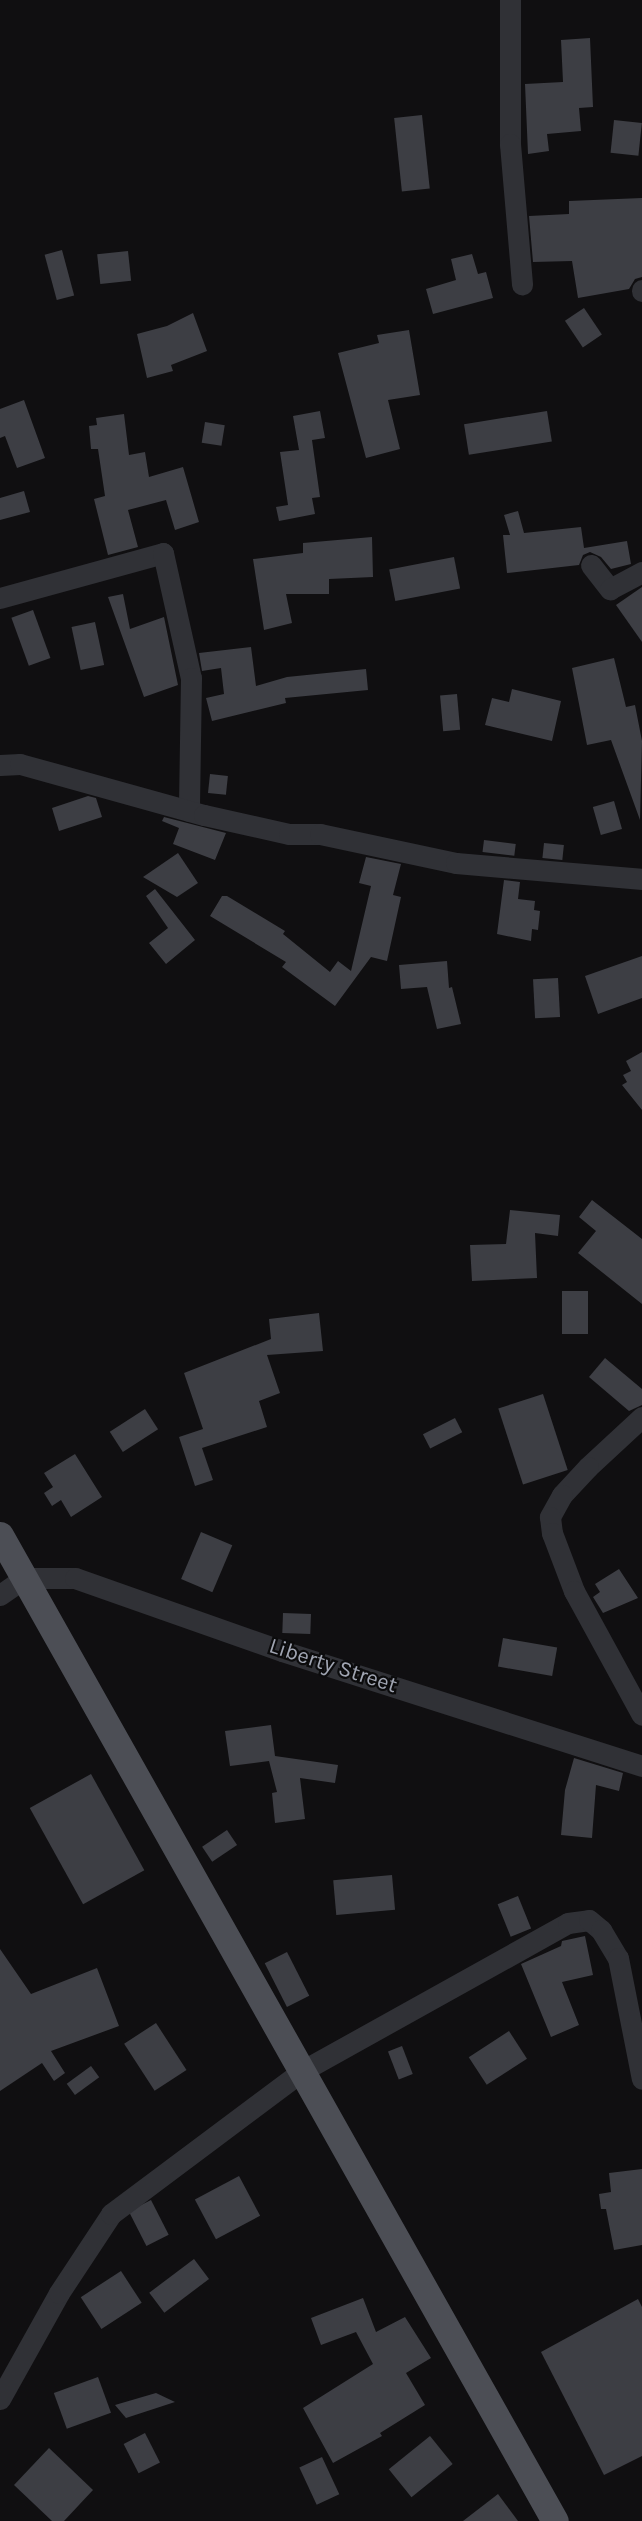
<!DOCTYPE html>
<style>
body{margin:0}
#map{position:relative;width:642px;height:2521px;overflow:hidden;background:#100f11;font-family:Karla,sans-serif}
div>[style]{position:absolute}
.building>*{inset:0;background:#3d3e44;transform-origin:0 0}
.minor>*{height:21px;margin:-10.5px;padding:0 10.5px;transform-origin:10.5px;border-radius:10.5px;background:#303136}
.major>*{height:27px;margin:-13.5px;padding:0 13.5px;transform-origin:13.5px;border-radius:13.5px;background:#4c4e55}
span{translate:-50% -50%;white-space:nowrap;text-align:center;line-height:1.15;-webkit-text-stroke:4.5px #0b0b0c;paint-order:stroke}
.street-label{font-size:22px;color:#a0a5b2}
</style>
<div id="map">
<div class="building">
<i style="clip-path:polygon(590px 38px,593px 107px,579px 108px,581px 131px,547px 134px,549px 151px,528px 154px,525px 84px,563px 82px,561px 40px)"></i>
<i style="left:422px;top:115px;width:74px;height:28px;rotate:84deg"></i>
<i style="left:614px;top:120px;width:28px;height:33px;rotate:6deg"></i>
<i style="clip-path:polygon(642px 198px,642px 277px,635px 279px,629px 289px,578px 298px,572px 261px,533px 262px,529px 216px,569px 214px,569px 201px)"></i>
<i style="left:62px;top:250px;width:47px;height:18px;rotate:75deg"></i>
<i style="left:128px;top:251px;width:30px;height:31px;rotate:84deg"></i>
<i style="clip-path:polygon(472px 254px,478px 274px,486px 272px,493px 298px,433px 314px,426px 289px,456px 280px,451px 259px)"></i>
<i style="left:584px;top:308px;width:32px;height:23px;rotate:56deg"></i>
<i style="clip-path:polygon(193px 313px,207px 351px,171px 365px,173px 371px,147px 378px,137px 334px,167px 326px)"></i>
<i style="clip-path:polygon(409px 330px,420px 395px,388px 400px,400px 449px,366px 458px,338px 353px,379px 343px,377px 335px)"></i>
<i style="clip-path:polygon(24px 400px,45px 458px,17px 468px,5px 436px,0 438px,0 409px)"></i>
<i style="clip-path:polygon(320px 411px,325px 438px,312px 440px,320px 497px,312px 498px,315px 514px,279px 521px,276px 507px,288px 505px,280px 452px,299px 450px,293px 416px)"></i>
<i style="left:547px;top:411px;width:31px;height:84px;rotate:81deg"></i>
<i style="clip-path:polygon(124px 414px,129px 455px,145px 452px,149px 477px,183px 467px,199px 522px,175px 530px,166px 500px,128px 510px,138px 547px,108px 555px,94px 499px,105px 496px,98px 449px,91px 449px,89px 426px,97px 425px,96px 418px)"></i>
<i style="left:205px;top:422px;width:20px;height:21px;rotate:9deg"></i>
<i style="clip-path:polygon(24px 491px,30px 512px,0 520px,0 498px)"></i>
<i style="clip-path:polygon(518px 511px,524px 533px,581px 527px,584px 548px,627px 541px,631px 564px,611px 569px,601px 557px,590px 552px,583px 555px,579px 565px,507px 573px,503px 535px,510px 535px,504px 515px)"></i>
<i style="clip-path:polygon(372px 537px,373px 577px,329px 579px,329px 594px,286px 594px,292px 623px,264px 630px,253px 559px,303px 553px,303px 543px)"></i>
<i style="left:454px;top:557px;width:32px;height:66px;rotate:79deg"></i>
<i style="clip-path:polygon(642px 587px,642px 642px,616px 605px)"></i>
<i style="clip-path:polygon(123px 594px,130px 629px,164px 617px,178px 685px,144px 697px,108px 597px)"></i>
<i style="left:33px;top:610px;width:51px;height:23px;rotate:70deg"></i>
<i style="left:95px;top:622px;width:44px;height:24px;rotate:78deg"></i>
<i style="clip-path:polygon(251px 647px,256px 686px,287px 677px,366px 669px,368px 690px,285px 698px,286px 703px,212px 721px,206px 698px,224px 694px,221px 668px,202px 671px,199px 653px)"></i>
<i style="clip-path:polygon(614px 658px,626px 707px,635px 705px,642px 741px,640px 820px,611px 740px,587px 745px,572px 668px)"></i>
<i style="clip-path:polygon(512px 689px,561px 701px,552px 741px,485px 725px,492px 698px,509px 702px)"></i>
<i style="left:457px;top:694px;width:36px;height:17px;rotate:85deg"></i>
<i style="left:210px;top:774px;width:18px;height:19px;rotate:6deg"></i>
<i style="clip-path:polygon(88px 796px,96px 798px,102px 817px,59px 831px,52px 808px)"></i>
<i style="left:614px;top:801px;width:29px;height:22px;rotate:74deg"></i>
<i style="clip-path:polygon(164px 817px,226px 833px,215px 860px,173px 844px,179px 828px,162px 821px)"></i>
<i style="left:484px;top:840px;width:32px;height:12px;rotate:7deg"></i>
<i style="left:544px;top:843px;width:20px;height:15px;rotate:6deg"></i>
<i style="clip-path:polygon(178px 853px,198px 883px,177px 897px,143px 877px)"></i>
<i style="clip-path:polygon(366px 857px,401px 864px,393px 895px,401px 897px,387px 961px,371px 957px,335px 1006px,282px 967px,286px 962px,210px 916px,222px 896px,227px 896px,285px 931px,283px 934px,330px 972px,338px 961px,351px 971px,371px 886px,359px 883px)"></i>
<i style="clip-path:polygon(504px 880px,520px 882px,518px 899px,535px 901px,534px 910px,540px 911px,538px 930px,532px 929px,531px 941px,497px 934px)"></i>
<i style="clip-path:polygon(155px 889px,195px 940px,166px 964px,149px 943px,168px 928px,146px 896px)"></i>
<i style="clip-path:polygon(642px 956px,642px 998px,598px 1014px,585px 976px)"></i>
<i style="clip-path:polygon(447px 961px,449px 988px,452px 987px,461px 1024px,437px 1029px,427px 987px,401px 989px,399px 965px)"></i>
<i style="left:558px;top:978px;width:39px;height:25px;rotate:87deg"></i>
<i style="clip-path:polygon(642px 1052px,642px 1110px,622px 1085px,627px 1082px,623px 1075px,631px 1071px,626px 1061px)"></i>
<i style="clip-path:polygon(592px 1200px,642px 1239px,642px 1304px,578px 1253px,596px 1231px,579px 1217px)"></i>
<i style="clip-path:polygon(510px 1210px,560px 1215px,558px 1236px,535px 1233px,537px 1278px,472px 1281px,470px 1245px,506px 1244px)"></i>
<i style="left:588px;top:1291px;width:43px;height:26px;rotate:90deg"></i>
<i style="clip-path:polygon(319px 1313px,323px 1351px,267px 1355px,280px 1393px,259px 1401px,267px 1427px,202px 1448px,213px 1480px,195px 1486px,179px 1437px,203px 1429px,184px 1373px,271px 1339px,269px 1319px)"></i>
<i style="clip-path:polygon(605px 1358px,642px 1389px,642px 1405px,629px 1411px,589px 1377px)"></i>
<i style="left:543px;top:1394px;width:80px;height:47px;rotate:72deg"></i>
<i style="left:145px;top:1409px;width:24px;height:42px;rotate:57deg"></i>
<i style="left:455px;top:1418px;width:16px;height:36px;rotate:63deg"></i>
<i style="clip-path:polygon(75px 1454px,102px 1497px,71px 1517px,61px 1500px,52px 1506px,44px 1493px,53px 1487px,44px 1473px)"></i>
<i style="left:201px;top:1532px;width:34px;height:51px;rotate:23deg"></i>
<i style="clip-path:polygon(619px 1569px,638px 1598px,603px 1613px,593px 1597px,600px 1592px,595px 1584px)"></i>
<i style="left:283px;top:1613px;width:28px;height:20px;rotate:2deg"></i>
<i style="left:503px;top:1638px;width:55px;height:29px;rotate:10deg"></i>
<i style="clip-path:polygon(271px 1725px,275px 1756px,338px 1765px,335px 1783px,300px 1778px,305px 1819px,275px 1823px,272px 1793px,277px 1792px,269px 1761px,230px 1766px,225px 1731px)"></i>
<i style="clip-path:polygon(574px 1758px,623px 1773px,619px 1791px,596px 1785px,592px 1838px,561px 1835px,565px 1790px)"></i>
<i style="left:91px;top:1774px;width:110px;height:70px;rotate:61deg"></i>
<i style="left:227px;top:1830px;width:18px;height:30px;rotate:56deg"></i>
<i style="left:392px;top:1875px;width:35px;height:59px;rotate:85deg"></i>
<i style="left:518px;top:1896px;width:35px;height:22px;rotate:68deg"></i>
<i style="clip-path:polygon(585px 1936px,593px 1975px,562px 1982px,579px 2025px,551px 2037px,521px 1964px,561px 1946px,562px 1941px)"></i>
<i style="clip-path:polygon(0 1949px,31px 1994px,97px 1968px,119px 2026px,51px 2051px,65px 2073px,54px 2081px,42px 2063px,0 2091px)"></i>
<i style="left:287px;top:1952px;width:49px;height:25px;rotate:63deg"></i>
<i style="left:156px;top:2023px;width:56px;height:38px;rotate:57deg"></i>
<i style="left:509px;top:2031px;width:33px;height:48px;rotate:57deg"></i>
<i style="left:402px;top:2046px;width:30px;height:15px;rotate:69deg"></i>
<i style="left:91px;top:2066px;width:14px;height:30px;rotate:54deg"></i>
<i style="clip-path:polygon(642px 2169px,642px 2245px,614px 2250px,606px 2209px,601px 2209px,599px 2194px,611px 2192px,609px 2173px)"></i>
<i style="left:239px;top:2176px;width:45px;height:50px;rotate:62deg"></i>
<i style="left:151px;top:2200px;width:39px;height:25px;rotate:63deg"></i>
<i style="left:194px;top:2259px;width:25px;height:56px;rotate:53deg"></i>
<i style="left:121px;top:2271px;width:38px;height:48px;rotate:57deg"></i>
<i style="clip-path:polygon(363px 2298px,376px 2332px,405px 2317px,431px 2358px,406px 2373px,425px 2405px,380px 2433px,382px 2436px,333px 2463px,303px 2408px,373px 2364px,356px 2332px,321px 2345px,311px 2318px)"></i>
<i style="clip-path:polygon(638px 2299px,642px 2307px,642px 2456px,604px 2475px,541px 2352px)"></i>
<i style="left:98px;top:2377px;width:38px;height:47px;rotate:70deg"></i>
<i style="clip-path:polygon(156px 2393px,175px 2402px,126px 2418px,115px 2405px)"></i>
<i style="left:145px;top:2433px;width:33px;height:24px;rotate:63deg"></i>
<i style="left:430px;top:2436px;width:36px;height:53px;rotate:51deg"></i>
<i style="clip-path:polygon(49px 2448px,93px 2490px,64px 2521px,52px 2521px,14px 2485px)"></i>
<i style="left:322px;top:2457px;width:41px;height:25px;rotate:65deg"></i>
<i style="clip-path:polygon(498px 2494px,518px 2521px,463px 2521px)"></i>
</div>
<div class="minor">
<i style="left:510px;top:0;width:144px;rotate:90deg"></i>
<i style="left:510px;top:144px;width:141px;rotate:85.1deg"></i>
<i style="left:642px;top:290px;width:1px;rotate:90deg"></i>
<i style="left:591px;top:565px;width:31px;rotate:52deg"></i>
<i style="left:610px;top:589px;width:36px;rotate:-28deg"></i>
<i style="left:0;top:598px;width:169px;rotate:-15.4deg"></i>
<i style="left:163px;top:553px;width:128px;rotate:77.4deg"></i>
<i style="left:191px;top:678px;width:133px;rotate:90.9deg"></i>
<i style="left:0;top:765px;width:20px;rotate:-3deg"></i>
<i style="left:20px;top:764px;width:191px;rotate:15.5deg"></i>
<i style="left:204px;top:815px;width:87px;rotate:12.6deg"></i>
<i style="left:289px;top:834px;width:31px"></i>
<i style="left:320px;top:834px;width:139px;rotate:12deg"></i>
<i style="left:456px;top:863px;width:187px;rotate:4.9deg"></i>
<i style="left:642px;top:1417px;width:74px;rotate:137.2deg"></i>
<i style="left:588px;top:1467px;width:38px;rotate:133deg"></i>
<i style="left:562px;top:1495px;width:25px;rotate:119deg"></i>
<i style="left:550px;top:1517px;width:16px;rotate:83deg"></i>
<i style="left:552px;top:1533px;width:62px;rotate:69.2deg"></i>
<i style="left:574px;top:1591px;width:141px;rotate:61.3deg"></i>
<i style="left:0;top:1595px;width:29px;rotate:-35deg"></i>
<i style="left:24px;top:1578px;width:51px"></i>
<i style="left:75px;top:1578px;width:219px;rotate:19.4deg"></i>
<i style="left:282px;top:1651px;width:378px;rotate:17.7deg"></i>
<i style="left:0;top:2399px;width:121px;rotate:-60.9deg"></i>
<i style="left:59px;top:2293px;width:95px;rotate:-56.6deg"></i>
<i style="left:111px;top:2214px;width:239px;rotate:-36.8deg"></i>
<i style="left:302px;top:2071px;width:304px;rotate:-29.1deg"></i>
<i style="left:568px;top:1923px;width:21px;rotate:-8deg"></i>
<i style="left:589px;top:1920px;width:16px;rotate:40deg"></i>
<i style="left:601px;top:1930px;width:33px;rotate:59deg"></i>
<i style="left:618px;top:1958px;width:123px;rotate:78.8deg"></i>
</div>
<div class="major">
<i style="left:0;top:1535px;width:1131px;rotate:60.63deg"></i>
</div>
<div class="street-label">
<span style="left:333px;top:1666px;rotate:18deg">Liberty Street</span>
</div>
</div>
